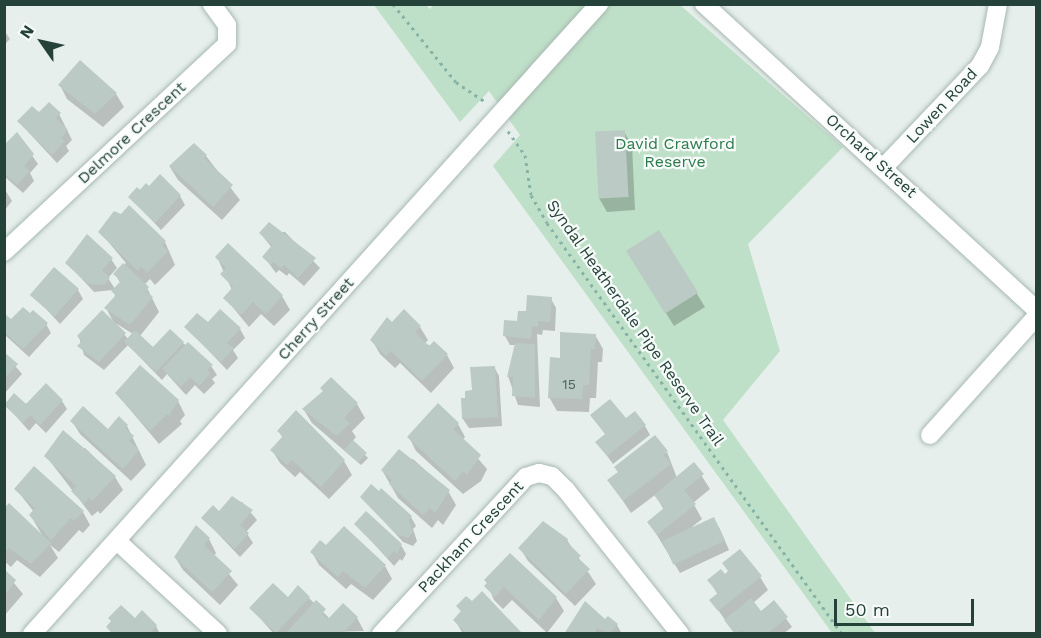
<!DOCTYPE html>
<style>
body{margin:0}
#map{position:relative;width:1041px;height:638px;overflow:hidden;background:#e6efeb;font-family:"Work Sans",sans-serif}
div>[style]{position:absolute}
.green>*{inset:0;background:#bfe0c8}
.shadow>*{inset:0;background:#0003}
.building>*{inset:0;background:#bbcac4;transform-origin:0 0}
.path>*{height:3px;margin-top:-1.5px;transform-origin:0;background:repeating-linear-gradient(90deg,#86b3a5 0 3px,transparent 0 7.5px)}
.roads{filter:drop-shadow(0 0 2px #a8b8b2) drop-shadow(0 0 2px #a8b8b2)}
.minor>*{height:18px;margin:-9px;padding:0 9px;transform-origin:9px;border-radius:9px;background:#fff}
span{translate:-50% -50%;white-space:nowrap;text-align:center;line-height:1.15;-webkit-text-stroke:4.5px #f7fbf9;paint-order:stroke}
.number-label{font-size:14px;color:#4a645c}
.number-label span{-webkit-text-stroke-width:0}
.street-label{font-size:16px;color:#24423a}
.park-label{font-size:16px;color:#2d7a4b}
.frame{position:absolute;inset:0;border:6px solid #24423a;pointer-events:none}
.north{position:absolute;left:12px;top:12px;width:60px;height:60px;-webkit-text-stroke:4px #f7fbf9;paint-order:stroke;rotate:304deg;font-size:16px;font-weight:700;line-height:24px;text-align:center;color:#24423a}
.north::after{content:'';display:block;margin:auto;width:21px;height:27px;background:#24423a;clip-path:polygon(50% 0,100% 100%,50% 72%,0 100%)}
.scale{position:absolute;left:834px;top:599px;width:140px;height:27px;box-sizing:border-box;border:3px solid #24423a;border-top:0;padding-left:8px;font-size:18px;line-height:21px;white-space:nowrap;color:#24423a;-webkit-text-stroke:4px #f7fbf9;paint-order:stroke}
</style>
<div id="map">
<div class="green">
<i style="clip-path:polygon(434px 4px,680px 5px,843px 147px,748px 244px,780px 351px,723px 420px,875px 633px,832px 633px,493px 166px,520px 135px,489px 91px,460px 122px,374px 5px,426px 5px,430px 9px)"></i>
</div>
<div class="shadow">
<i style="clip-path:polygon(4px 30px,10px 39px,4px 45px)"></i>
<i style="clip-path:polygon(80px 62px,116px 94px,124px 107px,103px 127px,67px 99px,60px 85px)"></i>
<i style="clip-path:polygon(59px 114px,72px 140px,66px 146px,69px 151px,57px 163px,19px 122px,39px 115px)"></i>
<i style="clip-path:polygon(624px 132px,632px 145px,635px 210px,607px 212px,599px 198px,596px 133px)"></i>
<i style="clip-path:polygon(17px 134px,38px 164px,30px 173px,34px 181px,23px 193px,4px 176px,4px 147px)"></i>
<i style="clip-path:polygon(206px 156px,240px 200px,222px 220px,178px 180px,170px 167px)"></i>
<i style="clip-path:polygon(146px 185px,180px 196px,185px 205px,161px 230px,130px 197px)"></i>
<i style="clip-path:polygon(4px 188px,12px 201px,4px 211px)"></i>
<i style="clip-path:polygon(evenodd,100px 232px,165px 242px,175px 265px,155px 285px,150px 279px,145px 284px,159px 312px,140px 336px,153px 349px,183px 343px,211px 366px,217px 375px,212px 379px,215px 383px,204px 394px,195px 385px,186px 395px,167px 374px,162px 380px,128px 345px,104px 370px,84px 355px,79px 337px,114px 323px,106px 308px,116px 297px,112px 290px,94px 292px,67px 263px,111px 259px,117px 268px,108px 278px,115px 289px,121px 284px,115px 274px,126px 263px,100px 232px,117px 324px,133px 334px,128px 339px,116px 325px,117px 324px)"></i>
<i style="clip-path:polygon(285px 232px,320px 268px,304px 286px,289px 273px,287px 276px,279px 270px,276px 273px,264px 257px,272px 248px,261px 234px)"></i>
<i style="clip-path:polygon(659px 232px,705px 307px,674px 326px,636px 265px)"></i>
<i style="clip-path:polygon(217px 257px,282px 296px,290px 310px,274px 326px,261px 314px,249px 327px,225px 298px,232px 290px)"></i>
<i style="clip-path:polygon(78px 290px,83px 299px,60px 324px,35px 297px)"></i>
<i style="clip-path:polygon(551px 299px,556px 308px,555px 331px,543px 330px,542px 335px,537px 334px,540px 407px,518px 405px,508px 376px,516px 345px,510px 345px,505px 336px,527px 313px)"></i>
<i style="clip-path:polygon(30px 315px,46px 324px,51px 333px,29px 357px,4px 334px,4px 316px,11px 322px)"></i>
<i style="clip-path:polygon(387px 319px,392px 324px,420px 327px,428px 340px,425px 343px,447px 355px,454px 368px,431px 393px,400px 363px,395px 368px,380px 354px,372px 340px)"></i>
<i style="clip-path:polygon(208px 324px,240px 329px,245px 338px,233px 350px,238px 358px,227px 370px,186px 327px)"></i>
<i style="clip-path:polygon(595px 335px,603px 349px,602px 362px,598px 362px,596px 398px,590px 398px,589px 412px,557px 411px,549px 397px)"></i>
<i style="clip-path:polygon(5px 354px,22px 374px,4px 394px)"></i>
<i style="clip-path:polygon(494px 367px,499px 376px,502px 426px,469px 428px,463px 419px,462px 399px,467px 399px)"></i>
<i style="clip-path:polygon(331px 379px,357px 404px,365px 418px,352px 431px,356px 437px,352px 442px,368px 458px,361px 465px,312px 423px,304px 410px,324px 392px)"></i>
<i style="clip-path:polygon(116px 393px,178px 401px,185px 415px,180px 421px,182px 424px,159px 444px)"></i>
<i style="clip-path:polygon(62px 401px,67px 409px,46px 433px,36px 423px,29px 431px,6px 405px)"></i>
<i style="clip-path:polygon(592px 415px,645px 426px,650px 435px,613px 464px,597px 442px,606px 435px)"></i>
<i style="clip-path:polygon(119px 419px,127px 426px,146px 465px,131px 481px,80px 434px,72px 421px,108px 431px)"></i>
<i style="clip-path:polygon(458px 424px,465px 437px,462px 440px,487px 469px,481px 481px,463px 494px,416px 451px,409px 437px)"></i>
<i style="clip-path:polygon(279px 432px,344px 461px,352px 475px,329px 499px,300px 472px,295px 477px,280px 463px,272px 450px,283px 438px)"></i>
<i style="clip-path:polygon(85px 448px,115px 477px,123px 490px,100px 514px,98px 511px,92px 516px,46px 456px)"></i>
<i style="clip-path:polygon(667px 452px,677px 478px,694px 464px,710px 489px,693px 503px,702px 519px,692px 527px,719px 527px,729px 550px,680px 573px,649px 522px,664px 510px,655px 495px,631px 513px,609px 480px)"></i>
<i style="clip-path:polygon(413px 459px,448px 491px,456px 505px,443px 525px,438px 520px,432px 528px,398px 498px,382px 470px)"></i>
<i style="clip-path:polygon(16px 489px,83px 512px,90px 525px,83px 533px,79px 530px,59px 552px,50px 545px,58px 558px,40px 577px,17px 560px,11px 567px,4px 561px,6px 530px,42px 535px,31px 516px,34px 512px)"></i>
<i style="clip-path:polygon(362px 497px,411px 517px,416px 526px,413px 529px,417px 541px,413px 546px,403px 542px)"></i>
<i style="clip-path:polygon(242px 502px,257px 520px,246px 532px,253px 543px,240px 557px,203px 518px)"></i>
<i style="clip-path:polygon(356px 524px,401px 545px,406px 554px,402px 561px,400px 559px,394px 566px)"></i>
<i style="clip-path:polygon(209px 539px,216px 553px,214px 556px,238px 585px,220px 605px,183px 570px,175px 557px)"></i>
<i style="clip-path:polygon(567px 540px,596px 584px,575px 606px,528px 561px,520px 548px)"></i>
<i style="clip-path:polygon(326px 548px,385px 566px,392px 579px,373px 600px,351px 584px,346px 589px,319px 565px,312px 552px)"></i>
<i style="clip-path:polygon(4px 571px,23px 594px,4px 616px)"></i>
<i style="clip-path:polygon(725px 576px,760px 577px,768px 590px,753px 603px,761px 613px,774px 602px,792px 627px,783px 634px,735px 634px,711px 600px,718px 595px,709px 580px)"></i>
<i style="clip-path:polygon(486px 581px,556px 598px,564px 611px,547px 633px,512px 600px,503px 609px,494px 600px)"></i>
<i style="clip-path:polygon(482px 593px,520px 634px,463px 634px,455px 620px,462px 613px,458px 607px,473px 604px)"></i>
<i style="clip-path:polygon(309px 598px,330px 619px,357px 618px,364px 631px,274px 634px,251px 608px)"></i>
<i style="clip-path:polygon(585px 603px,605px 621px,617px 625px,622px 634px,565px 634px)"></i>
<i style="clip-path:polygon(135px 620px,156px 626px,160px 634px,112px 634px,108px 627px)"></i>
</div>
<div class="building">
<i style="clip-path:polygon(80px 60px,117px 93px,95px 114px,58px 85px)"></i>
<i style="clip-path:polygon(49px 102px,61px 113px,56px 118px,68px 130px,61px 138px,65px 141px,52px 155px,17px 121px,32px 106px,39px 112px)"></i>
<i style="left:625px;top:130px;width:67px;height:30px;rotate:87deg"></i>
<i style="clip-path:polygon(17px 132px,34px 154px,24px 166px,30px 171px,17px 185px,4px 173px,4px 145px)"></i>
<i style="clip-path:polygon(194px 143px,207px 155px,204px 158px,233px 185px,213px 207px,169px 166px)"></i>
<i style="clip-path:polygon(160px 174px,181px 195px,155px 223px,128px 197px,137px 187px,140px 190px,146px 183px,149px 186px)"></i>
<i style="clip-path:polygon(129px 205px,166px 241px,162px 245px,168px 251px,147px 273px,141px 267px,138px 271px,98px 232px,114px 211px,121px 214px)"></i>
<i style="clip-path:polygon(269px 222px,316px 258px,298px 278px,284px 265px,281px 268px,273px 262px,271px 265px,262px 257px,272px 245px,259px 233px)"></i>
<i style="left:659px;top:230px;width:74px;height:39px;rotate:58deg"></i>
<i style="clip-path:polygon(87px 234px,113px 258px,102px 270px,110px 278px,104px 285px,88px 284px,65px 263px)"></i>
<i style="clip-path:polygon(228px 243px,283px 295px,266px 314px,253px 302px,241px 315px,223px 298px,233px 287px,220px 274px,226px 268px,215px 257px)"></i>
<i style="clip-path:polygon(123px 263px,149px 287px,146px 291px,153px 297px,130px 325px,104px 308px,116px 295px,111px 291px,121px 281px,113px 274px)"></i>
<i style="left:54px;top:267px;width:33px;height:37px;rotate:41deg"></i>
<i style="clip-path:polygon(527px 295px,552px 297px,550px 322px,538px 321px,538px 327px,532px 326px,531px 339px,503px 336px,504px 320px,517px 321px,518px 311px,526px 311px)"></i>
<i style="clip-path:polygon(23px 307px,30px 313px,33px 310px,48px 323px,23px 349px,4px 332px,4px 313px,11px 319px)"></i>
<i style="clip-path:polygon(220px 309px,241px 328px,227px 343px,234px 348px,221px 362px,184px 327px,197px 313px,208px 322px)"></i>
<i style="clip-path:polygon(404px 309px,421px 326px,415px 332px,429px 346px,434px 341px,448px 354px,422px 381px,391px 351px,386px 356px,370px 340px,387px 317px,392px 322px)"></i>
<i style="clip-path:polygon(102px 310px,126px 333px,99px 362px,77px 346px,82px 341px,77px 336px)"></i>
<i style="clip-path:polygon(170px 329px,184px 342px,156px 372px,124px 342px,135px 330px,153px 347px)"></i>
<i style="clip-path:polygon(560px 332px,596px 334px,595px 349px,591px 349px,589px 385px,583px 385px,582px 399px,548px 398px,550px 357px,560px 358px)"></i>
<i style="clip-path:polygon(188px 342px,213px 365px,207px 370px,211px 373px,199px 386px,190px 377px,181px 387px,162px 369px)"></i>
<i style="clip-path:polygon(515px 343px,535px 344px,535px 398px,512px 396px,513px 377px,507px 377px)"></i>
<i style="clip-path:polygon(4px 352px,18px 364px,4px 379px)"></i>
<i style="clip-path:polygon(140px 365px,179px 400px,169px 416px,167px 414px,150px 431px,115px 393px)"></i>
<i style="clip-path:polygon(495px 366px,498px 417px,462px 419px,461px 398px,465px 398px,465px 391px,472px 390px,470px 367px)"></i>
<i style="clip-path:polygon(331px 377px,358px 403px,344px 418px,350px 423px,337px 436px,302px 409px,323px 391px,320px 388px)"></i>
<i style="clip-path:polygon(46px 383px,63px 400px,40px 425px,30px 415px,23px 423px,4px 405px,14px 393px,26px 404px)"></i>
<i style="clip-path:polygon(610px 399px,626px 418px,635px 411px,646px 425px,607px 456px,595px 442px,605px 434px,590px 415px)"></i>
<i style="clip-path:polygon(438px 403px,459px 423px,453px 429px,481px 455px,467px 475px,463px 472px,455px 481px,407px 437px)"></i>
<i style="clip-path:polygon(83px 406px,108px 429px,119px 416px,128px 425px,125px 428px,134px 436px,129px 441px,139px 450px,123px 469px,70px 421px)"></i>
<i style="clip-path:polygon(296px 410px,345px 460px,321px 487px,292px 460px,287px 465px,270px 450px,283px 436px,277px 431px)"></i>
<i style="clip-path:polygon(63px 430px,116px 476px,92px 501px,89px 498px,84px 504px,71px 491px,76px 486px,44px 456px)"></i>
<i style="clip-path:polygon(655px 435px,668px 451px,663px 454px,671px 464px,623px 501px,607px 480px,618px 472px,614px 467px)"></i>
<i style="left:353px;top:440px;width:19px;height:13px;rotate:43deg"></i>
<i style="clip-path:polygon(399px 449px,450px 490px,435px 513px,430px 508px,423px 515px,389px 484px,392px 480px,381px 470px)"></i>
<i style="clip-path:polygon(694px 462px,704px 474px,684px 490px,696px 504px,657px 535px,647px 522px,664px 508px,654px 495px)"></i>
<i style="clip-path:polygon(34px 466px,84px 511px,74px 521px,71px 518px,51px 540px,29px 515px,35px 508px,14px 489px)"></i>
<i style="clip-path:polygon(371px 484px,379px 491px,381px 488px,412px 516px,409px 520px,413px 532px,408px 538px,396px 534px,360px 497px)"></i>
<i style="clip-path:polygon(232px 496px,253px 510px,240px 525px,249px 533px,235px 549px,201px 518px,213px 505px,219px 511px)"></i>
<i style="clip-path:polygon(9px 503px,51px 543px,31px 564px,9px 548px,5px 552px,4px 508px)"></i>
<i style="clip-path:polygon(366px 511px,402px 544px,397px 554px,394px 551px,388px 558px,354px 524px)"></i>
<i style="left:714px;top:517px;width:26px;height:57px;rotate:65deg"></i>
<i style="clip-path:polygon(543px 521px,568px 539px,567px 542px,581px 556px,578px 558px,590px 569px,566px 594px,518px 548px)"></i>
<i style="clip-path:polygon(196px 525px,210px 538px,204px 545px,232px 571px,212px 592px,174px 557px)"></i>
<i style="clip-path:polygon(344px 526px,386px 565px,365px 588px,343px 571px,338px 577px,310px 552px,320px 540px,326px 545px)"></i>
<i style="clip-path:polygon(740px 549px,762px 576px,718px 611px,709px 600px,718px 593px,707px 580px,721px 569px,725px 574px,728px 571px,722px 563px)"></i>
<i style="clip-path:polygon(510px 553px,557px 597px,539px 620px,504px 587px,495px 597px,484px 586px,487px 583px,484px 580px)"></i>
<i style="clip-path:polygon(4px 569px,16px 580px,4px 597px)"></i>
<i style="clip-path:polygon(273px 583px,288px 597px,298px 585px,310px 597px,276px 633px,249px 608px)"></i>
<i style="clip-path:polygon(482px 591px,521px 632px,519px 634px,467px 634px,453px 620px,461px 611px,456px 606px,466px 596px,472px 601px)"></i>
<i style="clip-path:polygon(751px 598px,761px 611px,774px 600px,788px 617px,767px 634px,745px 634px,742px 630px,735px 634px,724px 620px)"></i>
<i style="clip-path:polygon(316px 600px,326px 609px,322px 614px,328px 619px,343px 603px,358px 617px,342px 634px,285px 634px)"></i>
<i style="clip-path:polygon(585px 601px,605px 619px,608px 616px,618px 624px,610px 634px,597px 628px,594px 634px,564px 634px)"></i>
<i style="clip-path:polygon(121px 605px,135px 618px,142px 610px,157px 625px,149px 634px,113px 634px,106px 627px,111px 621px,108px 618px)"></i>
</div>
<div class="path">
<i style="left:393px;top:4px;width:100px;rotate:51.1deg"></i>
<i style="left:456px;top:82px;width:37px;rotate:34deg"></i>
<i style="left:508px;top:131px;width:29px;rotate:55deg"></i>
<i style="left:525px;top:155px;width:40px;rotate:81.5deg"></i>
<i style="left:531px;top:195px;width:32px;rotate:60deg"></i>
<i style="left:547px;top:223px;width:506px;rotate:54.33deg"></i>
</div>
<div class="roads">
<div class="minor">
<i style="left:704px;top:4px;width:451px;rotate:42.6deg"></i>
<i style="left:884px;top:167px;width:139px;rotate:-46.5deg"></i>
<i style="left:980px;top:66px;width:21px;rotate:-62deg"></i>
<i style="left:990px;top:47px;width:44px;rotate:-79.5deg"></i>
<i style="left:4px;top:252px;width:305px;rotate:-43deg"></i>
<i style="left:227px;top:44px;width:19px;rotate:-90deg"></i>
<i style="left:227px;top:25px;width:26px;rotate:-126deg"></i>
<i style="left:930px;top:435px;width:159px;rotate:-48.1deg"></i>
<i style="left:117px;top:541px;width:137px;rotate:42.6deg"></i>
<i style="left:32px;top:634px;width:848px;rotate:-48.01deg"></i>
<i style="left:381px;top:634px;width:214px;rotate:-47.3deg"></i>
<i style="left:526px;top:477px;width:14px;rotate:-17deg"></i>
<i style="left:539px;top:473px;width:13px;rotate:13deg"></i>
<i style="left:552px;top:476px;width:20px;rotate:45deg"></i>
<i style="left:566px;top:490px;width:184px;rotate:51.6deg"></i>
</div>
</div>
<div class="number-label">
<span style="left:569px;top:384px">15</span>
</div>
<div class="street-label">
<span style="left:942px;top:106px;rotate:-47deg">Lowen Road</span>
<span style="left:132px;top:133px;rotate:-43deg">Delmore Crescent</span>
<span style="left:871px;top:156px;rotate:42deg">Orchard Street</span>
<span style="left:316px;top:319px;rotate:-48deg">Cherry Street</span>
<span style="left:635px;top:323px;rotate:55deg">Syndal Heatherdale Pipe Reserve Trail</span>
<span style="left:471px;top:537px;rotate:-47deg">Packham Crescent</span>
</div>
<div class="park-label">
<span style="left:675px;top:153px">David Crawford<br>Reserve</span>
</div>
<div class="frame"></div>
<div class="north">N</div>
<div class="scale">50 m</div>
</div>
